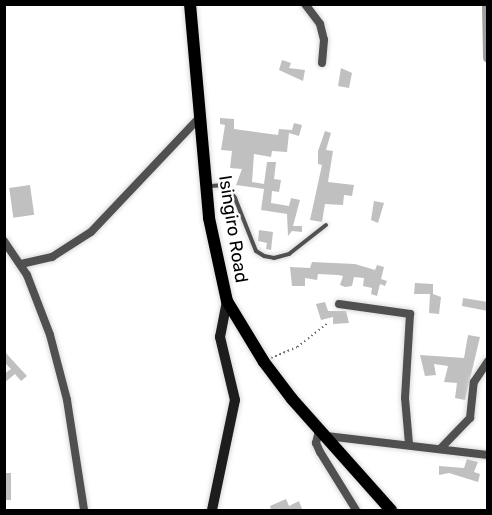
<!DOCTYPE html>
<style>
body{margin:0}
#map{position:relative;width:492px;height:515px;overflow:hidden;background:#fff;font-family:Rubik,sans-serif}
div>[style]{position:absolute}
.river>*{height:10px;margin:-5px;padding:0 5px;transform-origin:5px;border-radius:5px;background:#9e9e9e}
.building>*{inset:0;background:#c0c0c0;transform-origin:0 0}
.path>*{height:1.5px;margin-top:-0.75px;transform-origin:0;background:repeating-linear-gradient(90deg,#727272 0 1.5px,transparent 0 4.5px)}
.roads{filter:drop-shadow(0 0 2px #dbdbdb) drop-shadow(0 0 2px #dbdbdb)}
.service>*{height:4px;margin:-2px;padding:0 2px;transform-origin:2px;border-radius:2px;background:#505050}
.minor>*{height:8px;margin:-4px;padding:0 4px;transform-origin:4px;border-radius:4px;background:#505050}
.secondary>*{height:10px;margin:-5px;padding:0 5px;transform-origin:5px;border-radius:5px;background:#1d1d1d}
.primary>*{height:12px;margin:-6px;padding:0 6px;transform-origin:6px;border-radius:6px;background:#000}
span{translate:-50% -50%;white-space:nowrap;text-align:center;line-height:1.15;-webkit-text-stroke:4.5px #fff;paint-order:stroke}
.street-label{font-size:18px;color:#000}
.frame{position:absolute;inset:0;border:6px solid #000;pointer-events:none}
</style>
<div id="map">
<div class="river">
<i style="left:487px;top:4px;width:54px;rotate:88.9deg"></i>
</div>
<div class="building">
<i style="clip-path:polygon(282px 60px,291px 63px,289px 68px,305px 70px,303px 81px,279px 70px)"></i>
<i style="clip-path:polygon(341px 68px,352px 73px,349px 88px,338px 86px)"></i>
<i style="clip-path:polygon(220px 118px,234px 119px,234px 129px,278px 135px,279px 129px,292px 130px,294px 123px,302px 125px,299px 136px,289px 133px,287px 152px,272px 151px,271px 157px,254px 154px,252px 182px,264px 184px,267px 162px,276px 162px,274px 179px,281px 180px,279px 192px,272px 191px,271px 203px,289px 206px,291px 198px,300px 200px,293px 226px,302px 226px,302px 232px,292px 231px,288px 236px,287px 214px,261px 210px,264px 189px,236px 185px,242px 169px,230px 168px,232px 151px,221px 150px,225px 125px,220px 124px)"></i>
<i style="clip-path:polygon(325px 131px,331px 133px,326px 150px,333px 151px,328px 182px,354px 185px,352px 196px,344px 195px,343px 205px,325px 204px,322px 222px,310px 220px,322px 165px,318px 164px,318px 151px)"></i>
<i style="left:30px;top:185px;width:30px;height:21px;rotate:82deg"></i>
<i style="clip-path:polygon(374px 201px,384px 203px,378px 223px,371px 220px)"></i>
<i style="clip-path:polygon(259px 230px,273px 232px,271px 250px,266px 249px,267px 243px,258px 241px)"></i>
<i style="clip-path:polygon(312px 262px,355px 264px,375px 270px,377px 265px,384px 267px,381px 279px,387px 281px,385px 286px,380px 284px,377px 296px,371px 294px,372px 288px,363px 286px,364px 278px,354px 277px,352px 286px,345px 287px,340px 285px,343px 276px,338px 275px,318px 274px,317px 280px,305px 278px,305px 286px,292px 286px,290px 267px,310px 268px)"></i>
<i style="clip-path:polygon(415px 283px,433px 284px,433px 294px,441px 297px,439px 314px,429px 313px,430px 294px,414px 294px)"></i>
<i style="clip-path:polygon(463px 298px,488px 302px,488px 311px,462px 306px)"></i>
<i style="clip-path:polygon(325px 302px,328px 311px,346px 311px,349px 323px,333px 324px,333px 317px,321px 320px,316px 304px)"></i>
<i style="clip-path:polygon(468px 335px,480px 337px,465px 400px,455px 398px,457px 383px,444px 382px,448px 366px,434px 364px,436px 375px,425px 376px,420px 355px,464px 358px)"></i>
<i style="clip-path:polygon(4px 351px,27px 376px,21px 381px,15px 374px,4px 383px,4px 374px,11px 369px,4px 362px)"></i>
<i style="clip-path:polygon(467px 459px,478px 462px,474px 472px,480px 474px,478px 482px,449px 473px,439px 475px,439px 466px,464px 468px)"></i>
<i style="left:4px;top:473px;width:7px;height:27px"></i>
<i style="clip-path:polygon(286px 499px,289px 506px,299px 501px,302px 509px,271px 510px,270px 506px)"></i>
</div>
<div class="path">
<i style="left:271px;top:358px;width:28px;rotate:-23deg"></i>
<i style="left:297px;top:347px;width:39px;rotate:-38deg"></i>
</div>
<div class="roads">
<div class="service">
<i style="left:210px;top:186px;width:16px;rotate:-4deg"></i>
<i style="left:226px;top:185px;width:16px;rotate:55deg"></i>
<i style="left:235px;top:198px;width:57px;rotate:68.4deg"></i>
<i style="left:256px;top:251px;width:9px;rotate:32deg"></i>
<i style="left:264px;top:256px;width:10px;rotate:11deg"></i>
<i style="left:274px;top:258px;width:16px;rotate:-15deg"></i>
<i style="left:289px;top:254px;width:47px;rotate:-38.1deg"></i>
</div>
<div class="minor">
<i style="left:305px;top:4px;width:25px;rotate:53deg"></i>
<i style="left:320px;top:24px;width:16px;rotate:76deg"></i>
<i style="left:324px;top:40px;width:23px;rotate:95deg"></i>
<i style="left:4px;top:241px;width:41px;rotate:55.9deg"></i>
<i style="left:27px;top:275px;width:64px;rotate:69deg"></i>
<i style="left:50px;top:335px;width:67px;rotate:75.3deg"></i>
<i style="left:67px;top:400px;width:111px;rotate:81.2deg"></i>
<i style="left:21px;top:264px;width:32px;rotate:-13deg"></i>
<i style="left:52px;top:257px;width:46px;rotate:-32.7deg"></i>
<i style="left:91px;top:232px;width:157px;rotate:-46.5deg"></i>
<i style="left:339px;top:304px;width:72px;rotate:8deg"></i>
<i style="left:410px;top:314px;width:84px;rotate:93.4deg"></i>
<i style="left:405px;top:398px;width:46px;rotate:85deg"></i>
<i style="left:441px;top:448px;width:42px;rotate:-46deg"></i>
<i style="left:470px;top:418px;width:36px;rotate:-84deg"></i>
<i style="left:474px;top:382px;width:25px;rotate:-56deg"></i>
<i style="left:356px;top:510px;width:68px;rotate:-121.8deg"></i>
<i style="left:320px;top:452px;width:10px;rotate:-114deg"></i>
<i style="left:316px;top:443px;width:8px;rotate:-76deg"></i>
<i style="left:318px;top:435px;width:171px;rotate:6.7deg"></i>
</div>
<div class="secondary">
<i style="left:212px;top:510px;width:112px;rotate:-78.2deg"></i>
<i style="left:235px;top:400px;width:65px;rotate:-103.4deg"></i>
<i style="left:220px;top:337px;width:37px;rotate:-79deg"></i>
</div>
<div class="primary">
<i style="left:190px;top:4px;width:215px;rotate:84.9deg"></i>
<i style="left:209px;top:218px;width:85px;rotate:77.8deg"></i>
<i style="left:227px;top:301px;width:71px;rotate:58.8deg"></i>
<i style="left:264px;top:362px;width:46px;rotate:52.9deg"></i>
<i style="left:292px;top:399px;width:149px;rotate:48.3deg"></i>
</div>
</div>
<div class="street-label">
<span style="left:233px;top:229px;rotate:81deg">Isingiro Road</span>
</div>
<div class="frame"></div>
</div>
